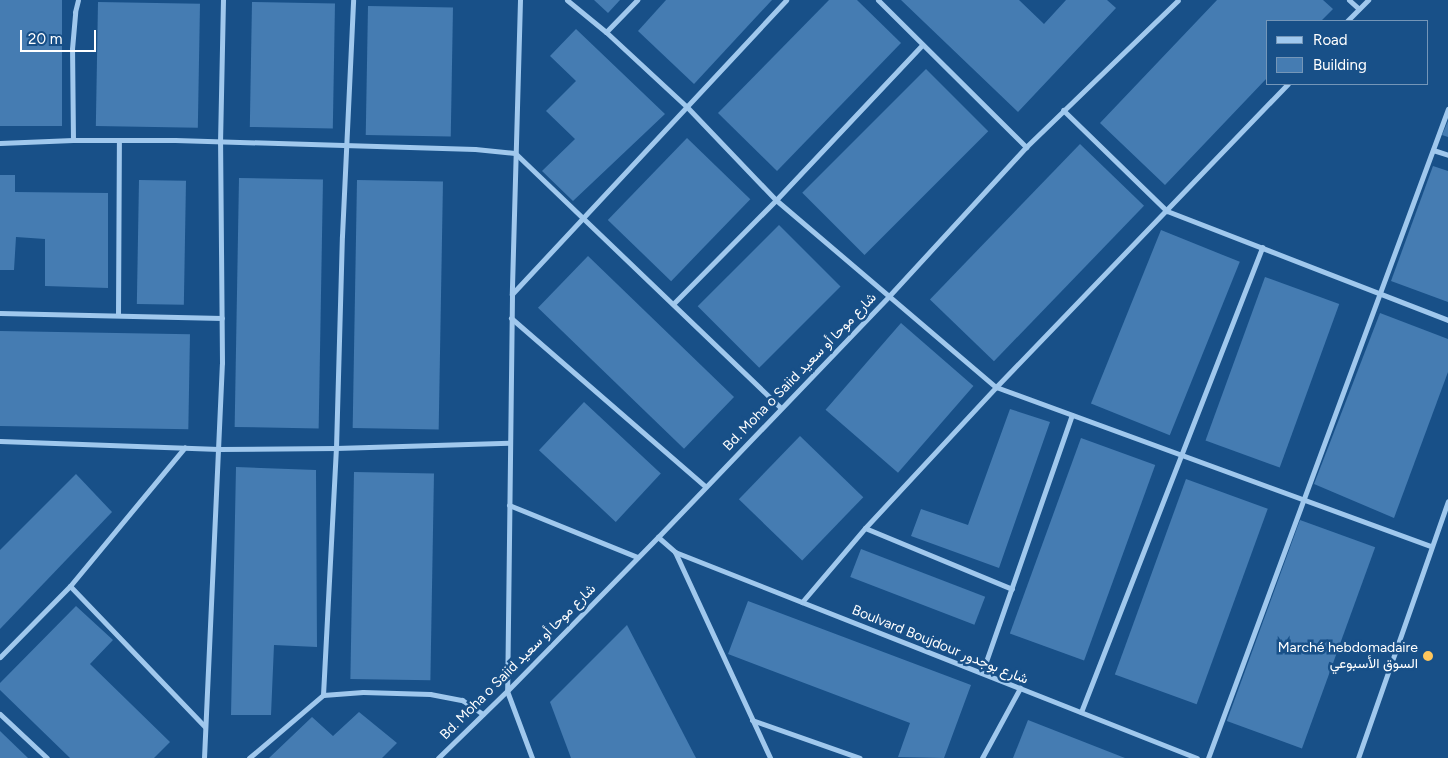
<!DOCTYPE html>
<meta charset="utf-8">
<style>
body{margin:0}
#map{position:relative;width:1448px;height:758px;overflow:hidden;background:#185088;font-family:Figtree,Vazirmatn,sans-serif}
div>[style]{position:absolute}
.building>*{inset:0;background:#457cb2;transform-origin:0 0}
.minor>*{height:5px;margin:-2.5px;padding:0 2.5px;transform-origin:2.5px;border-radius:2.5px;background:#a0c8ed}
.dots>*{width:14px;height:14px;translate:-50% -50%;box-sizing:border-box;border:2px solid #185088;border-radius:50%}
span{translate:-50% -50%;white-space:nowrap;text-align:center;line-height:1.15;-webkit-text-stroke:5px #185088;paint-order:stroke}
.street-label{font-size:14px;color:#fff}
.poi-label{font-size:14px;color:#fff}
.right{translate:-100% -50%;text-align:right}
.legend{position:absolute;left:1266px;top:20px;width:162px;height:65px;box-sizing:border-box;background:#185088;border:1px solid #7496b8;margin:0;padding:6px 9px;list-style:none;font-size:15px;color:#fff}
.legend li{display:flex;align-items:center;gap:10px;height:25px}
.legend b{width:25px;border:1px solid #7496b8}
.scale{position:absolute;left:20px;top:30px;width:76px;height:22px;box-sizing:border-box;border:2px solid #fff;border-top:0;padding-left:6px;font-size:15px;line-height:18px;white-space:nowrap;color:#fff;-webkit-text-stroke:4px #185088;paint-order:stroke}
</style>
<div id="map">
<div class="building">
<i style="left:0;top:0;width:62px;height:126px"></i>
<i style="clip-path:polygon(594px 0,620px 0,608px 13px)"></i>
<i style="clip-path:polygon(666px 0,772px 0,694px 84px,638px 31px)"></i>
<i style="clip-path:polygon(829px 0,857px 0,901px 43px,777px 171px,718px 113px)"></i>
<i style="clip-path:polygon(901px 0,1019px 0,1044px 24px,1066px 0,1107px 0,1116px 8px,1018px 112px)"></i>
<i style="clip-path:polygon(1217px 0,1323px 0,1333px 9px,1321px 21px,1267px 21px,1267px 78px,1165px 185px,1100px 123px)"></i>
<i style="left:98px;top:2px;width:102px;height:124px;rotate:1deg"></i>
<i style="left:252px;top:2px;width:83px;height:125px;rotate:1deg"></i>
<i style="left:368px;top:6px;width:85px;height:129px;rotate:1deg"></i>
<i style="clip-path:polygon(576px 29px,665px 114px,573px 201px,542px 171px,575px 139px,546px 111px,576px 81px,550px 56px)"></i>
<i style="left:926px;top:69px;width:88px;height:175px;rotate:45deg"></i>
<i style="clip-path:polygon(1448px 121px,1448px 137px,1442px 135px)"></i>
<i style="left:687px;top:138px;width:88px;height:114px;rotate:44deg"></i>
<i style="left:1080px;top:144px;width:89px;height:216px;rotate:44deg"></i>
<i style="clip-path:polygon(1433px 166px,1448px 171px,1448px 302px,1391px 281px)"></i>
<i style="clip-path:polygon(0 175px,15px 175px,15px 192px,108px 193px,108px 288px,45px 286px,45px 239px,16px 237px,14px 270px,0 270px)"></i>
<i style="left:239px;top:178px;width:84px;height:249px;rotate:1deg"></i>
<i style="left:139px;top:180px;width:47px;height:124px;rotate:1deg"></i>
<i style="left:357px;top:180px;width:86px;height:248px;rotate:1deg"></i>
<i style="left:779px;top:225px;width:87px;height:115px;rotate:45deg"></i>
<i style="left:1161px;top:230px;width:85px;height:187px;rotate:22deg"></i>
<i style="left:588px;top:256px;width:203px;height:72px;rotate:44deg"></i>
<i style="left:1265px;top:277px;width:79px;height:174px;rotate:20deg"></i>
<i style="clip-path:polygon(1380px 313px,1448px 339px,1448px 372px,1394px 518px,1314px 484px)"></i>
<i style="left:901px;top:323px;width:96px;height:115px;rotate:41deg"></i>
<i style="left:0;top:331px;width:190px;height:95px;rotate:1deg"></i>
<i style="left:584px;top:402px;width:105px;height:66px;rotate:43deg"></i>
<i style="clip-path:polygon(1010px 409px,1050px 422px,999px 568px,911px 536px,921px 509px,968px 525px)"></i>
<i style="left:800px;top:436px;width:88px;height:88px;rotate:44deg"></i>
<i style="left:1081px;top:438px;width:79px;height:208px;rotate:20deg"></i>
<i style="clip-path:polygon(236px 467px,316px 470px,317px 647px,274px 645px,271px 715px,231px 715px)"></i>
<i style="left:354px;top:472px;width:80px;height:207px;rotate:1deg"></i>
<i style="clip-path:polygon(76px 474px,112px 512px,0 629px,0 550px)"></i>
<i style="left:1186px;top:479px;width:87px;height:208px;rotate:20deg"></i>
<i style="left:1300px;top:520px;width:80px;height:214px;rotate:20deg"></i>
<i style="left:861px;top:549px;width:133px;height:30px;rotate:21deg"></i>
<i style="clip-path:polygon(748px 601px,971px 685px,944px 758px,898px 757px,910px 723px,728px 654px)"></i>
<i style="clip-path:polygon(76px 606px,113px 640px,90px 664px,170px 742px,154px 758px,70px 758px,0 690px,0 683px)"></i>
<i style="clip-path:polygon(627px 625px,696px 758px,571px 758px,550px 702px)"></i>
<i style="clip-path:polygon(359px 712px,397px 743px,382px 758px,269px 758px,312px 717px,333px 736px)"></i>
<i style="clip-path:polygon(1028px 720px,1125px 758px,1013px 758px)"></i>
<i style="clip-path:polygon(0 731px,28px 758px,0 758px)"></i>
</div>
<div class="minor">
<i style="left:520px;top:0;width:295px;rotate:91.6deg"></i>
<i style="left:512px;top:295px;width:396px;rotate:90.7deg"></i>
<i style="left:507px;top:691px;width:72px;rotate:69.5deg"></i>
<i style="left:567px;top:0;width:50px;rotate:39.4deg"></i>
<i style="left:606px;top:32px;width:110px;rotate:42.8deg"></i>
<i style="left:687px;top:107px;width:129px;rotate:46.3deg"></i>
<i style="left:776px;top:200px;width:289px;rotate:40.4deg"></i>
<i style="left:996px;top:387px;width:463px;rotate:20.1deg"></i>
<i style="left:878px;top:0;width:209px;rotate:44.8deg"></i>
<i style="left:1349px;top:0;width:13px;rotate:42deg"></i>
<i style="left:1347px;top:21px;width:30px;rotate:-45deg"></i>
<i style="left:606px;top:32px;width:45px;rotate:-45.9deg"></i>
<i style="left:1063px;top:110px;width:145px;rotate:44.2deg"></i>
<i style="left:1167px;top:211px;width:301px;rotate:21.2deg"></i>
<i style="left:73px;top:140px;width:91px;rotate:-90.6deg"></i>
<i style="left:72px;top:49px;width:37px;rotate:-85deg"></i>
<i style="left:75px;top:12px;width:12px;rotate:-76deg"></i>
<i style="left:0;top:143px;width:73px;rotate:-2.4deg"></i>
<i style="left:73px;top:140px;width:102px"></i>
<i style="left:175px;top:140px;width:300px;rotate:1.7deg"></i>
<i style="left:475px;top:149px;width:40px;rotate:5.7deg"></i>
<i style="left:515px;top:153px;width:368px;rotate:43.8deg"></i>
<i style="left:1433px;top:150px;width:16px;rotate:18deg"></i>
<i style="left:512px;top:294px;width:402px;rotate:-47deg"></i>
<i style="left:674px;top:303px;width:145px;rotate:-45.3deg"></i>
<i style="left:776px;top:200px;width:213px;rotate:-46.7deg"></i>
<i style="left:0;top:313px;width:222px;rotate:1.3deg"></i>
<i style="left:118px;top:315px;width:175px;rotate:-89.7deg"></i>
<i style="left:511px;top:318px;width:257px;rotate:40.9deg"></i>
<i style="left:0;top:441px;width:219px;rotate:2.1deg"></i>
<i style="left:219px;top:449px;width:117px;rotate:-0.5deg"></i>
<i style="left:336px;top:448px;width:173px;rotate:-1.7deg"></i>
<i style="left:509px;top:505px;width:138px;rotate:22.1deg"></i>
<i style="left:865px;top:528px;width:159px;rotate:22.5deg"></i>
<i style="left:658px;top:537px;width:23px;rotate:41deg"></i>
<i style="left:675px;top:552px;width:227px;rotate:65.2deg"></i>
<i style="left:675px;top:552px;width:561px;rotate:21.54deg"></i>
<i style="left:70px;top:586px;width:195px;rotate:46.2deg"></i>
<i style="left:802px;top:602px;width:97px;rotate:-49.6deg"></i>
<i style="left:865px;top:528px;width:192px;rotate:-47.1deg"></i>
<i style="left:996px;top:387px;width:421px;rotate:-46.1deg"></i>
<i style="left:0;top:657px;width:100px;rotate:-45.4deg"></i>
<i style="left:70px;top:586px;width:180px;rotate:-50.4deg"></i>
<i style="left:982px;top:673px;width:273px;rotate:-70.8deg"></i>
<i style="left:323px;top:695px;width:247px;rotate:-87deg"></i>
<i style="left:336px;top:448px;width:212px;rotate:-88.4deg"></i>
<i style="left:342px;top:236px;width:236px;rotate:-87.3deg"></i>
<i style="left:1081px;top:712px;width:499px;rotate:-68.7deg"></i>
<i style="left:0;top:714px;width:64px;rotate:43.1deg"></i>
<i style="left:752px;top:720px;width:114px;rotate:19.4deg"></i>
<i style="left:204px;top:758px;width:395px;rotate:-87.4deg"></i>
<i style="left:222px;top:363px;width:220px;rotate:-90.5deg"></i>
<i style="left:220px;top:143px;width:143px;rotate:-88.8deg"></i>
<i style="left:249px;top:758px;width:97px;rotate:-40.4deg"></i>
<i style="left:323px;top:695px;width:40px;rotate:-4.3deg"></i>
<i style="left:363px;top:692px;width:67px;rotate:1.7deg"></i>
<i style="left:430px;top:694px;width:33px;rotate:11deg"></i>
<i style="left:462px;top:700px;width:25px;rotate:34deg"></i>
<i style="left:438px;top:758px;width:96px;rotate:-44.2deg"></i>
<i style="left:507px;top:691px;width:216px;rotate:-45.6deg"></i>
<i style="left:658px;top:537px;width:334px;rotate:-46.2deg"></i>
<i style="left:889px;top:296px;width:202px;rotate:-47.4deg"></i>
<i style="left:1026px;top:147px;width:211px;rotate:-44deg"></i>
<i style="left:982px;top:758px;width:80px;rotate:-61.5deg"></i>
<i style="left:1208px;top:758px;width:692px;rotate:-69.71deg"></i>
<i style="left:1358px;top:758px;width:272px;rotate:-70.7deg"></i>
</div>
<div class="dots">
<i style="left:1428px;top:656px;background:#ffc65c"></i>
</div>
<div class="street-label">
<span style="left:800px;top:372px;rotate:-46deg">Bd. Moha o Saiid شارع موحا أو سعيد</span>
<span style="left:940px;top:645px;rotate:22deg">Boulvard Boujdour شارع بوجدور</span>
<span style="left:518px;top:662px;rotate:-45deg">Bd. Moha o Saiid شارع موحا أو سعيد</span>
</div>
<div class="poi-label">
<span class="right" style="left:1418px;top:656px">Marché hebdomadaire<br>السوق الأسبوعي</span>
</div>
<ul class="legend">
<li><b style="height:6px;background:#a0c8ed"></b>Road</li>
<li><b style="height:14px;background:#457cb2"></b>Building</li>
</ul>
<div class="scale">20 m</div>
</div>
